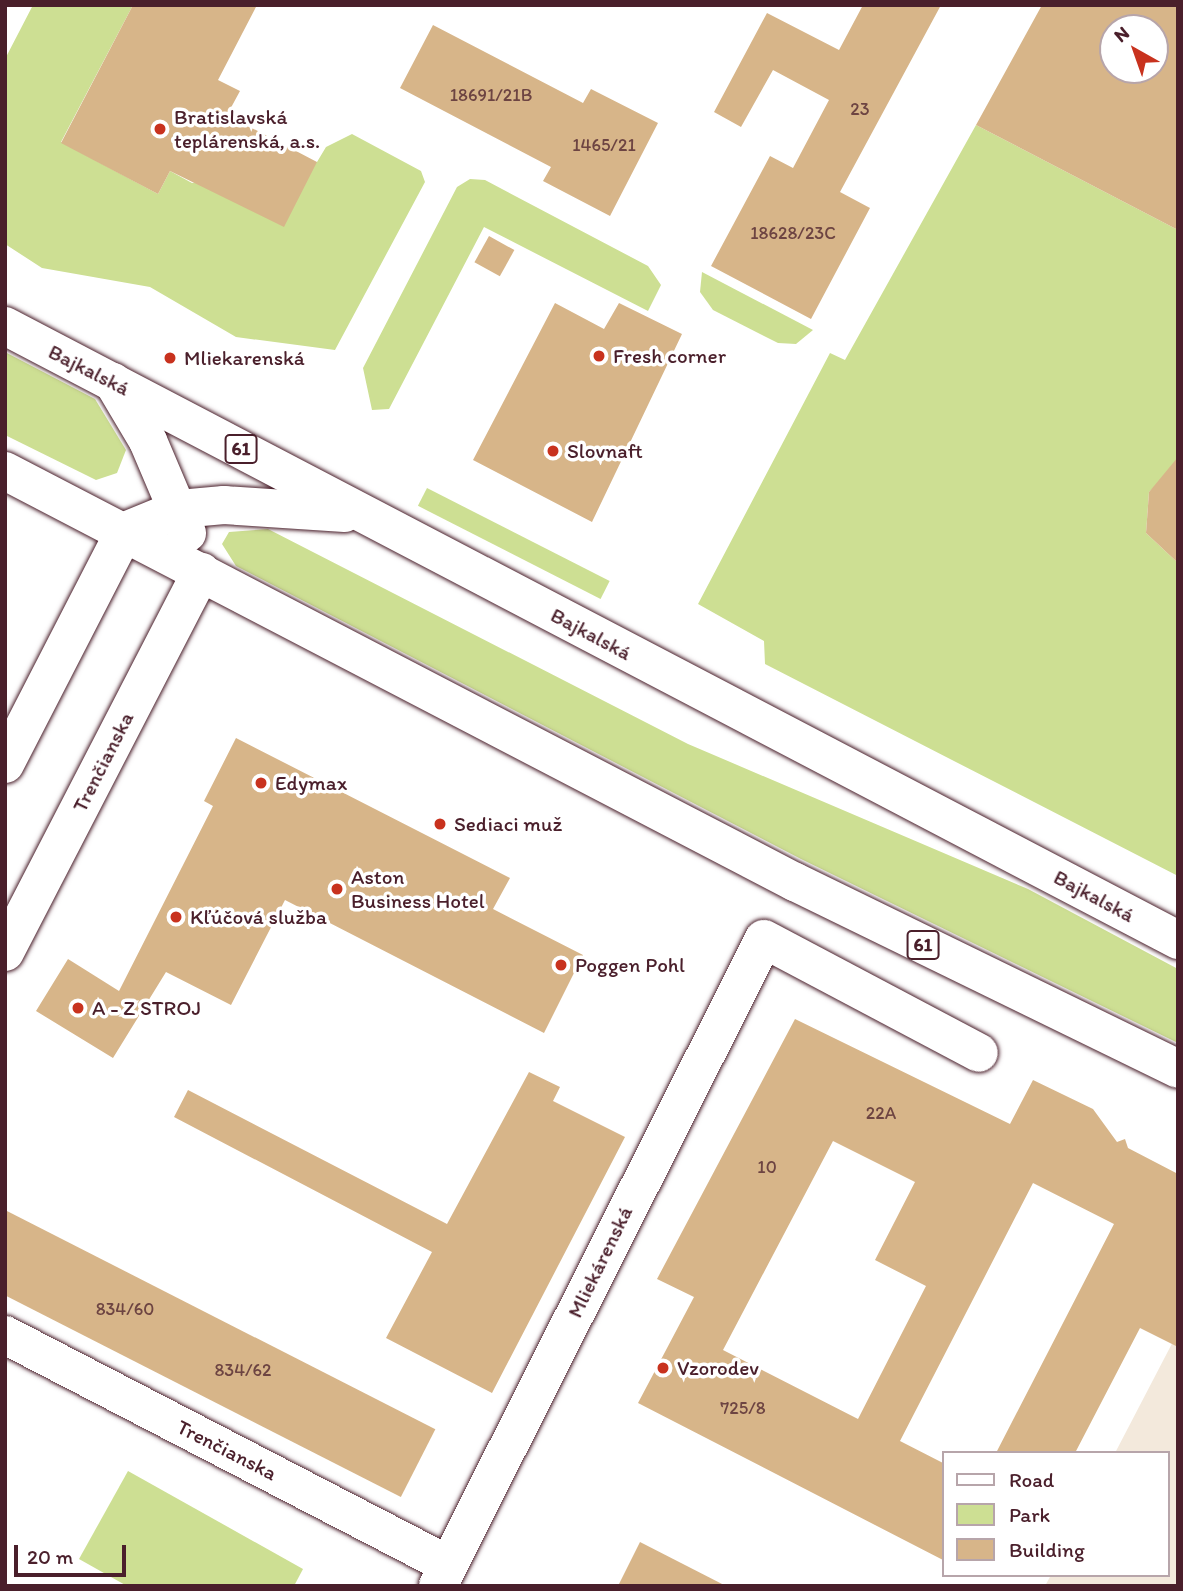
<!DOCTYPE html>
<meta charset="utf-8">
<style>
body{margin:0}
#map{position:relative;width:1183px;height:1591px;overflow:hidden;background:#fff;font-family:Itim,sans-serif}
div>[style]{position:absolute}
.built>*{inset:0;background:#f3e9dc}
.green>*{inset:0;background:#cddf93;transform-origin:0 0}
.building>*{inset:0;background:#d7b589;transform-origin:0 0}
.roads{filter:drop-shadow(0 0 2px #4a1f2b) drop-shadow(0 0 2px #4a1f2b)}
.minor>*{height:38px;margin:-19px;padding:0 19px;transform-origin:19px;border-radius:19px;background:#fff}
.primary>*{height:38px;margin:-19px;padding:0 19px;transform-origin:19px;border-radius:19px;background:#fff}
.dots>*{width:19px;height:19px;translate:-50% -50%;box-sizing:border-box;border:4px solid #fff;border-radius:50%}
span{translate:-50% -50%;white-space:nowrap;text-align:center;line-height:1.15;-webkit-text-stroke:7px #fff;paint-order:stroke}
.number-label{font-size:18px;color:#6d4442}
.number-label span{-webkit-text-stroke-width:0}
.shield-label span{padding:2px 5px;background:#fff;border:2px solid;border-radius:5px;-webkit-text-stroke-width:0}
.shield-label{font-size:19px;color:#4a1f2b;font-weight:700}
.poi-label{font-size:21px;color:#4a1f2b}
.left{translate:0 -50%;text-align:left}
.street-label{font-size:21px;color:#4a1f2b}
.frame{position:absolute;inset:0;border:7px solid #4a1f2b;pointer-events:none}
.legend{position:absolute;left:942px;top:1451px;width:228px;height:126px;box-sizing:border-box;background:#fff;border:2px solid #b7a5aa;margin:0;padding:9px 12px;list-style:none;font-size:21px;color:#4a1f2b}
.legend li{display:flex;align-items:center;gap:14px;height:35px}
.legend b{width:35px;border:2px solid #b7a5aa}
.north{position:absolute;left:1099px;top:14px;width:70px;height:70px;box-sizing:border-box;background:#fff;border:2px solid #b7a5aa;border-radius:50%;rotate:320deg;font-size:19px;font-weight:700;line-height:28px;text-align:center;color:#4a1f2b}
.north::after{content:'';display:block;margin:auto;width:24px;height:32px;background:#c8321e;clip-path:polygon(50% 0,100% 100%,50% 72%,0 100%)}
.scale{position:absolute;left:14px;top:1545px;width:112px;height:32px;box-sizing:border-box;border:4px solid #4a1f2b;border-top:0;padding-left:9px;font-size:21px;line-height:24px;white-space:nowrap;color:#4a1f2b;-webkit-text-stroke:5px #fff;paint-order:stroke}
</style>
<div id="map">
<div class="built">
<i style="clip-path:polygon(1178px 1332px,1178px 1586px,1045px 1586px,1051px 1575px,1167px 1575px,1167px 1453px,1115px 1453px)"></i>
</div>
<div class="green">
<i style="clip-path:polygon(33px 5px,133px 5px,61px 142px,158px 194px,170px 171px,192px 183px,317px 162px,326px 147px,352px 134px,421px 171px,425px 182px,335px 350px,236px 337px,150px 287px,42px 268px,5px 244px,5px 59px)"></i>
<i style="clip-path:polygon(976px 125px,1178px 230px,1178px 465px,1149px 492px,1146px 533px,1178px 563px,1178px 876px,765px 664px,764px 641px,698px 604px,830px 353px,845px 360px)"></i>
<i style="clip-path:polygon(470px 179px,485px 180px,648px 266px,661px 285px,648px 311px,484px 227px,389px 409px,372px 410px,363px 368px,457px 187px)"></i>
<i style="clip-path:polygon(702px 272px,813px 330px,796px 344px,778px 343px,713px 310px,700px 292px)"></i>
<i style="clip-path:polygon(5px 352px,95px 399px,126px 450px,117px 473px,96px 480px,5px 435px)"></i>
<i style="left:427px;top:488px;width:205px;height:20px;rotate:27deg"></i>
<i style="clip-path:polygon(268px 529px,688px 744px,1028px 889px,1178px 969px,1178px 1043px,801px 859px,236px 566px,222px 544px,229px 532px)"></i>
<i style="clip-path:polygon(128px 1471px,303px 1569px,294px 1586px,127px 1586px,79px 1559px)"></i>
</div>
<div class="building">
<i style="clip-path:polygon(133px 5px,257px 5px,218px 80px,240px 91px,227px 115px,317px 162px,284px 227px,170px 171px,158px 194px,61px 143px)"></i>
<i style="clip-path:polygon(863px 5px,941px 5px,840px 192px,870px 208px,811px 319px,711px 266px,770px 156px,793px 168px,829px 100px,773px 70px,741px 127px,714px 112px,767px 13px,839px 50px)"></i>
<i style="clip-path:polygon(evenodd,1042px 5px,1178px 5px,1178px 230px,976px 125px,1042px 5px,1113px 28px,1155px 28px,1155px 70px,1113px 70px,1113px 28px)"></i>
<i style="clip-path:polygon(433px 25px,583px 103px,591px 89px,658px 123px,610px 216px,543px 181px,551px 167px,400px 88px)"></i>
<i style="left:489px;top:236px;width:29px;height:30px;rotate:29deg"></i>
<i style="clip-path:polygon(555px 303px,604px 329px,619px 303px,682px 334px,592px 522px,473px 460px)"></i>
<i style="clip-path:polygon(1178px 457px,1178px 563px,1146px 533px,1149px 492px)"></i>
<i style="clip-path:polygon(236px 738px,510px 878px,493px 909px,583px 955px,544px 1033px,285px 900px,231px 1005px,166px 972px,113px 1058px,36px 1011px,68px 959px,119px 991px,213px 806px,204px 801px)"></i>
<i style="clip-path:polygon(evenodd,795px 1019px,1010px 1124px,1033px 1080px,1093px 1109px,1117px 1142px,1125px 1139px,1128px 1148px,1178px 1174px,1178px 1347px,1140px 1328px,1075px 1453px,996px 1453px,1114px 1224px,1033px 1183px,900px 1441px,943px 1463px,943px 1560px,638px 1403px,694px 1297px,657px 1279px,795px 1019px,833px 1141px,915px 1182px,875px 1260px,926px 1286px,858px 1419px,723px 1350px,833px 1141px)"></i>
<i style="clip-path:polygon(529px 1072px,560px 1087px,553px 1101px,625px 1137px,492px 1393px,386px 1338px,432px 1252px,174px 1117px,188px 1090px,447px 1224px)"></i>
<i style="left:5px;top:1210px;width:483px;height:76px;rotate:27deg"></i>
<i style="clip-path:polygon(640px 1542px,726px 1586px,618px 1586px)"></i>
</div>
<div class="roads">
<div class="minor">
<i style="left:5px;top:764px;width:262px;rotate:-62.8deg"></i>
<i style="left:5px;top:952px;width:428px;rotate:-62.7deg"></i>
<i style="left:5px;top:1335px;width:499px;rotate:27.4deg"></i>
<i style="left:438px;top:1586px;width:724px;rotate:-63.26deg"></i>
<i style="left:764px;top:939px;width:243px;rotate:27.9deg"></i>
</div>
<div class="primary">
<i style="left:5px;top:326px;width:1324px;rotate:27.63deg"></i>
<i style="left:113px;top:382px;width:69px;rotate:59.3deg"></i>
<i style="left:148px;top:441px;width:100px;rotate:67deg"></i>
<i style="left:5px;top:471px;width:891px;rotate:27.49deg"></i>
<i style="left:795px;top:882px;width:426px;rotate:26deg"></i>
<i style="left:125px;top:531px;width:58px;rotate:-22.2deg"></i>
<i style="left:179px;top:509px;width:45px;rotate:-5.1deg"></i>
<i style="left:224px;top:505px;width:121px;rotate:3.8deg"></i>
</div>
</div>
<div class="dots">
<i style="left:160px;top:129px;background:#c8321e"></i>
<i style="left:599px;top:356px;background:#c8321e"></i>
<i style="left:170px;top:358px;background:#c8321e"></i>
<i style="left:553px;top:451px;background:#c8321e"></i>
<i style="left:261px;top:783px;background:#c8321e"></i>
<i style="left:440px;top:824px;background:#c8321e"></i>
<i style="left:337px;top:889px;background:#c8321e"></i>
<i style="left:176px;top:917px;background:#c8321e"></i>
<i style="left:561px;top:965px;background:#c8321e"></i>
<i style="left:78px;top:1008px;background:#c8321e"></i>
<i style="left:663px;top:1368px;background:#c8321e"></i>
</div>
<div class="number-label">
<span style="left:491px;top:95px">18691/21B</span>
<span style="left:860px;top:109px">23</span>
<span style="left:604px;top:145px">1465/21</span>
<span style="left:793px;top:233px">18628/23C</span>
<span style="left:881px;top:1113px">22A</span>
<span style="left:767px;top:1167px">10</span>
<span style="left:125px;top:1309px">834/60</span>
<span style="left:243px;top:1370px">834/62</span>
<span style="left:743px;top:1408px">725/8</span>
</div>
<div class="shield-label">
<span style="left:241px;top:449px">61</span>
<span style="left:923px;top:945px">61</span>
</div>
<div class="poi-label">
<span class="left" style="left:174px;top:129px">Bratislavská<br>teplárenská, a.s.</span>
<span class="left" style="left:613px;top:356px">Fresh corner</span>
<span class="left" style="left:184px;top:358px">Mliekarenská</span>
<span class="left" style="left:567px;top:451px">Slovnaft</span>
<span class="left" style="left:275px;top:783px">Edymax</span>
<span class="left" style="left:454px;top:824px">Sediaci muž</span>
<span class="left" style="left:351px;top:889px">Aston<br>Business Hotel</span>
<span class="left" style="left:190px;top:917px">Kľúčová služba</span>
<span class="left" style="left:575px;top:965px">Poggen Pohl</span>
<span class="left" style="left:92px;top:1008px">A - Z STROJ</span>
<span class="left" style="left:677px;top:1368px">Vzorodev</span>
</div>
<div class="street-label">
<span style="left:89px;top:370px;rotate:27deg">Bajkalská</span>
<span style="left:591px;top:634px;rotate:28deg">Bajkalská</span>
<span style="left:103px;top:762px;rotate:-63deg">Trenčianska</span>
<span style="left:1094px;top:896px;rotate:28deg">Bajkalská</span>
<span style="left:600px;top:1262px;rotate:-64deg">Mliekárenská</span>
<span style="left:227px;top:1450px;rotate:27deg">Trenčianska</span>
</div>
<div class="frame"></div>
<ul class="legend">
<li><b style="height:9px;background:#fff"></b>Road</li>
<li><b style="height:19px;background:#cddf93"></b>Park</li>
<li><b style="height:19px;background:#d7b589"></b>Building</li>
</ul>
<div class="north">N</div>
<div class="scale">20 m</div>
</div>
